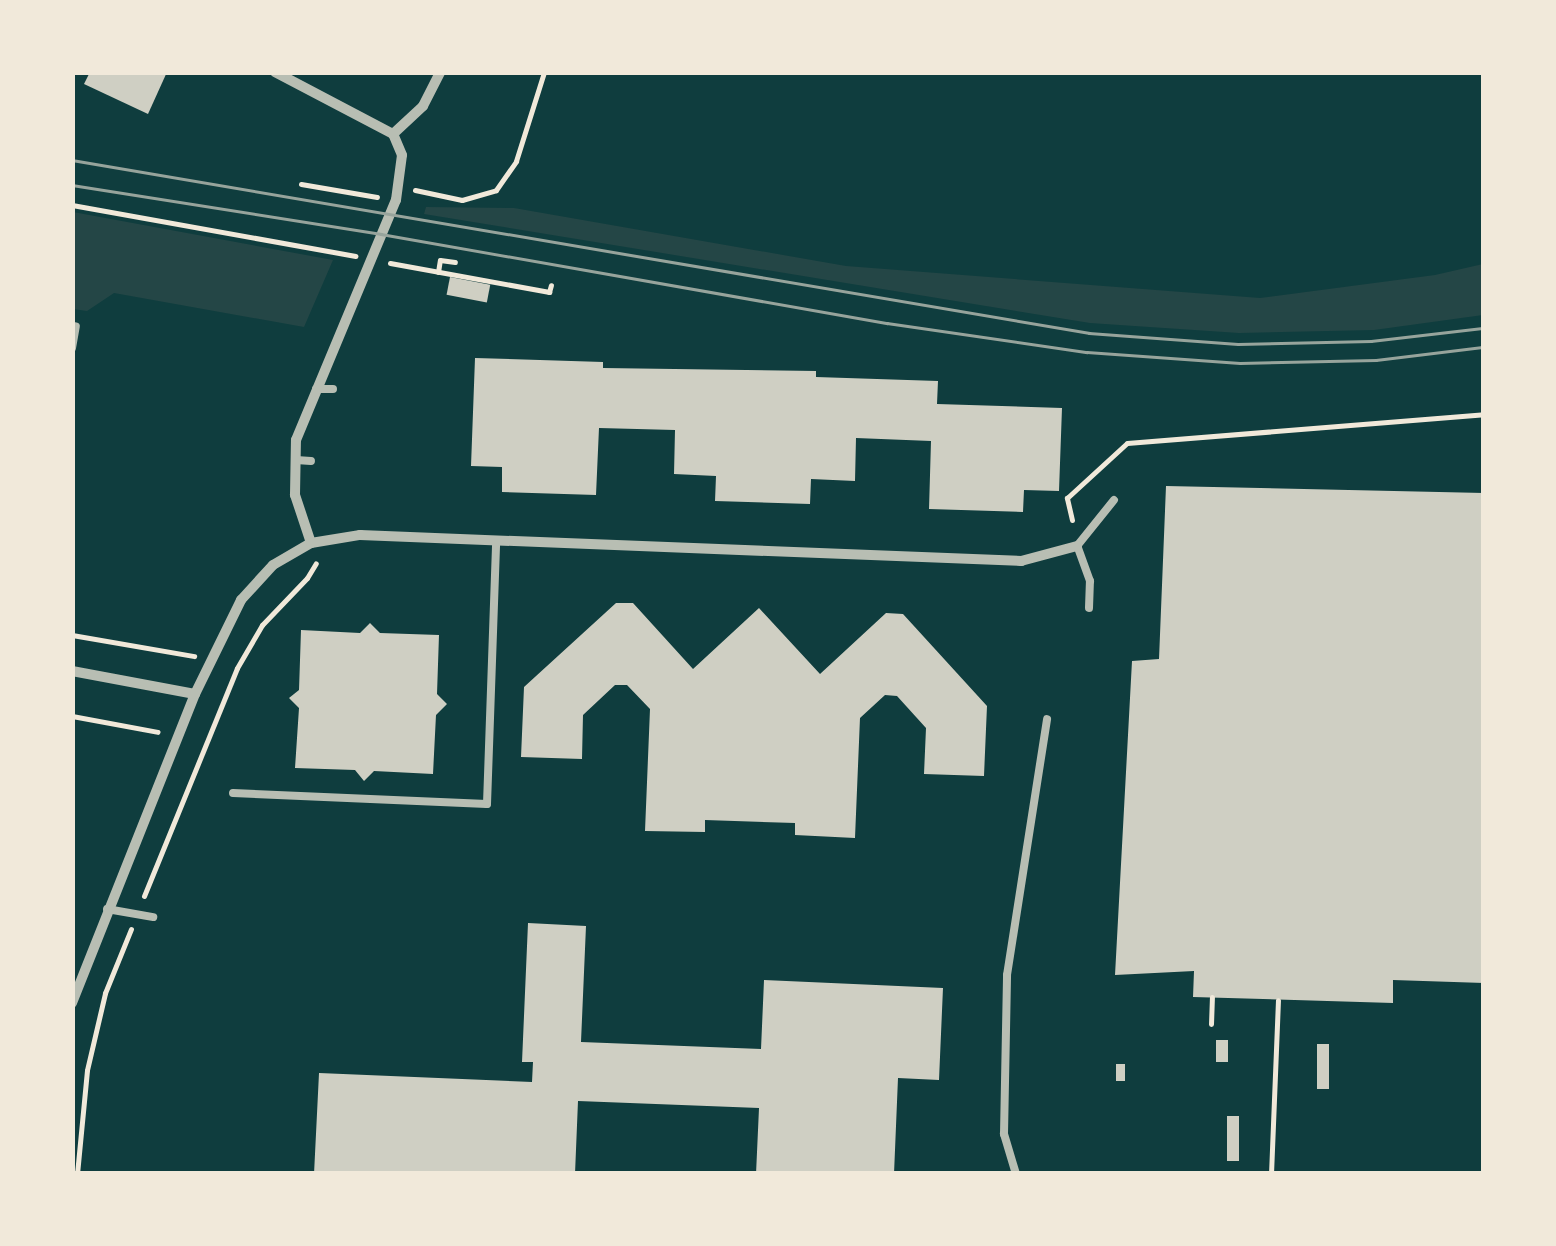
<!DOCTYPE html>
<style>
body{margin:0}
#map{position:relative;width:1556px;height:1246px;overflow:hidden;background:#0f3d3e;font-family:"Sofia Sans Condensed",sans-serif}
div>[style]{position:absolute}
.green>*{inset:0;background:#244646}
.building>*{inset:0;background:#cfcfc3;transform-origin:0 0}
.path>*{height:5px;margin:-2.5px;padding:0 2.5px;transform-origin:2.5px;border-radius:2.5px;background:#f1e9da}
.service>*{height:8px;margin:-4px;padding:0 4px;transform-origin:4px;border-radius:4px;background:#b8beb3}
.minor>*{height:10px;margin:-5px;padding:0 5px;transform-origin:5px;border-radius:5px;background:#b8beb3}
.tram>*{height:2.5px;margin:-1.25px;padding:0 1.25px;transform-origin:1.25px;border-radius:1.25px;background:#97a49c}
span{translate:-50% -50%;white-space:nowrap;text-align:center;line-height:1.15;-webkit-text-stroke:9px #f1e9da;paint-order:stroke}
.frame{position:absolute;inset:0;border:75px solid #f1e9da;pointer-events:none}
</style>
<div id="map">
<div class="green">
<i style="clip-path:polygon(426px 207px,514px 208px,846px 266px,1260px 298px,1435px 275px,1483px 264px,1483px 315px,1374px 330px,1239px 333px,1090px 323px,424px 214px)"></i>
<i style="clip-path:polygon(72px 212px,73px 212px,333px 260px,304px 327px,114px 293px,87px 311px,73px 309px)"></i>
</div>
<div class="building">
<i style="clip-path:polygon(90px 72px,167px 72px,148px 114px,84px 84px)"></i>
<i style="left:450px;top:277px;width:41px;height:18px;rotate:11deg"></i>
<i style="clip-path:polygon(475px 358px,603px 362px,603px 368px,816px 371px,816px 377px,938px 381px,937px 404px,1062px 408px,1059px 491px,1024px 490px,1023px 512px,929px 509px,931px 441px,856px 438px,855px 481px,811px 479px,810px 504px,715px 501px,716px 476px,674px 474px,675px 430px,599px 428px,596px 495px,502px 492px,502px 467px,471px 466px)"></i>
<i style="clip-path:polygon(1166px 486px,1484px 493px,1484px 983px,1393px 980px,1393px 1003px,1193px 997px,1194px 971px,1115px 975px,1132px 661px,1159px 659px)"></i>
<i style="clip-path:polygon(616px 603px,633px 603px,693px 669px,759px 608px,820px 674px,886px 613px,903px 614px,987px 706px,984px 776px,924px 774px,926px 728px,897px 696px,885px 695px,860px 718px,855px 838px,795px 835px,795px 823px,705px 820px,705px 832px,645px 831px,650px 709px,627px 685px,615px 685px,583px 715px,582px 759px,521px 757px,524px 687px)"></i>
<i style="clip-path:polygon(370px 623px,380px 633px,439px 635px,437px 694px,447px 704px,436px 715px,433px 774px,374px 771px,364px 781px,355px 770px,295px 768px,299px 708px,289px 698px,299px 690px,301px 630px,360px 633px)"></i>
<i style="clip-path:polygon(528px 923px,586px 926px,581px 1042px,761px 1049px,764px 980px,943px 988px,939px 1080px,898px 1078px,894px 1174px,756px 1174px,759px 1108px,578px 1101px,575px 1174px,314px 1174px,319px 1073px,532px 1082px,533px 1062px,522px 1062px)"></i>
<i style="left:1216px;top:1040px;width:12px;height:22px"></i>
<i style="left:1317px;top:1044px;width:12px;height:45px"></i>
<i style="left:1116px;top:1064px;width:9px;height:17px"></i>
<i style="left:1227px;top:1116px;width:12px;height:45px"></i>
</div>
<div class="path">
<i style="left:301px;top:184px;width:77px;rotate:9.7deg"></i>
<i style="left:415px;top:190px;width:48px;rotate:12deg"></i>
<i style="left:462px;top:200px;width:35px;rotate:-16deg"></i>
<i style="left:496px;top:190px;width:35px;rotate:-55deg"></i>
<i style="left:516px;top:161px;width:93px;rotate:-72.5deg"></i>
<i style="left:72px;top:205px;width:288px;rotate:10.2deg"></i>
<i style="left:390px;top:263px;width:162px;rotate:10.3deg"></i>
<i style="left:549px;top:292px;width:7px;rotate:-74deg"></i>
<i style="left:438px;top:272px;width:12px;rotate:-81deg"></i>
<i style="left:440px;top:260px;width:15px;rotate:8deg"></i>
<i style="left:1072px;top:520px;width:23px;rotate:-103deg"></i>
<i style="left:1067px;top:498px;width:81px;rotate:-42.5deg"></i>
<i style="left:1127px;top:443px;width:358px;rotate:-4.6deg"></i>
<i style="left:72px;top:635px;width:124px;rotate:9.8deg"></i>
<i style="left:72px;top:716px;width:87px;rotate:10.5deg"></i>
<i style="left:144px;top:896px;width:246px;rotate:-67.8deg"></i>
<i style="left:237px;top:668px;width:50px;rotate:-59.8deg"></i>
<i style="left:262px;top:625px;width:65px;rotate:-46.2deg"></i>
<i style="left:307px;top:578px;width:17px;rotate:-59deg"></i>
<i style="left:1211px;top:1024px;width:27px;rotate:-88deg"></i>
<i style="left:77px;top:1174px;width:104px;rotate:-84.5deg"></i>
<i style="left:87px;top:1070px;width:79px;rotate:-76.8deg"></i>
<i style="left:105px;top:993px;width:69px;rotate:-67.9deg"></i>
<i style="left:1271px;top:1174px;width:174px;rotate:-87.7deg"></i>
</div>
<div class="service">
<i style="left:72px;top:348px;width:22px;rotate:-80deg"></i>
<i style="left:316px;top:389px;width:17px"></i>
<i style="left:296px;top:460px;width:15px;rotate:4deg"></i>
<i style="left:1089px;top:608px;width:27px;rotate:-88deg"></i>
<i style="left:1090px;top:581px;width:37px;rotate:-110deg"></i>
<i style="left:1077px;top:546px;width:59px;rotate:-51.2deg"></i>
<i style="left:233px;top:793px;width:254px;rotate:2.5deg"></i>
<i style="left:487px;top:804px;width:264px;rotate:-88deg"></i>
<i style="left:107px;top:909px;width:47px;rotate:9.9deg"></i>
<i style="left:1016px;top:1174px;width:42px;rotate:-106.7deg"></i>
<i style="left:1004px;top:1134px;width:159px;rotate:-88.9deg"></i>
<i style="left:1007px;top:975px;width:259px;rotate:-81.1deg"></i>
</div>
<div class="minor">
<i style="left:275px;top:72px;width:133px;rotate:27.7deg"></i>
<i style="left:311px;top:543px;width:51px;rotate:-108.4deg"></i>
<i style="left:295px;top:495px;width:55px;rotate:-89deg"></i>
<i style="left:296px;top:440px;width:260px;rotate:-67.4deg"></i>
<i style="left:396px;top:200px;width:45px;rotate:-82.4deg"></i>
<i style="left:402px;top:155px;width:23px;rotate:-113deg"></i>
<i style="left:393px;top:134px;width:41px;rotate:-43deg"></i>
<i style="left:423px;top:106px;width:38px;rotate:-63deg"></i>
<i style="left:72px;top:671px;width:125px;rotate:10.6deg"></i>
<i style="left:72px;top:1003px;width:333px;rotate:-68.3deg"></i>
<i style="left:195px;top:694px;width:105px;rotate:-63.9deg"></i>
<i style="left:241px;top:600px;width:47px;rotate:-47.6deg"></i>
<i style="left:273px;top:565px;width:44px;rotate:-30.1deg"></i>
<i style="left:311px;top:543px;width:50px;rotate:-9.3deg"></i>
<i style="left:360px;top:535px;width:662px;rotate:2.25deg"></i>
<i style="left:1021px;top:561px;width:58px;rotate:-15deg"></i>
</div>
<div class="tram">
<i style="left:72px;top:160px;width:1032px;rotate:9.65deg"></i>
<i style="left:1089px;top:333px;width:149px;rotate:4.2deg"></i>
<i style="left:1238px;top:344px;width:133px;rotate:-1.3deg"></i>
<i style="left:1371px;top:341px;width:114px;rotate:-6.6deg"></i>
<i style="left:72px;top:185px;width:313px;rotate:9deg"></i>
<i style="left:381px;top:234px;width:514px;rotate:9.98deg"></i>
<i style="left:887px;top:323px;width:202px;rotate:8.3deg"></i>
<i style="left:1087px;top:352px;width:153px;rotate:4.1deg"></i>
<i style="left:1240px;top:363px;width:136px;rotate:-1.3deg"></i>
<i style="left:1376px;top:360px;width:109px;rotate:-6.9deg"></i>
</div>
<div class="frame"></div>
</div>
